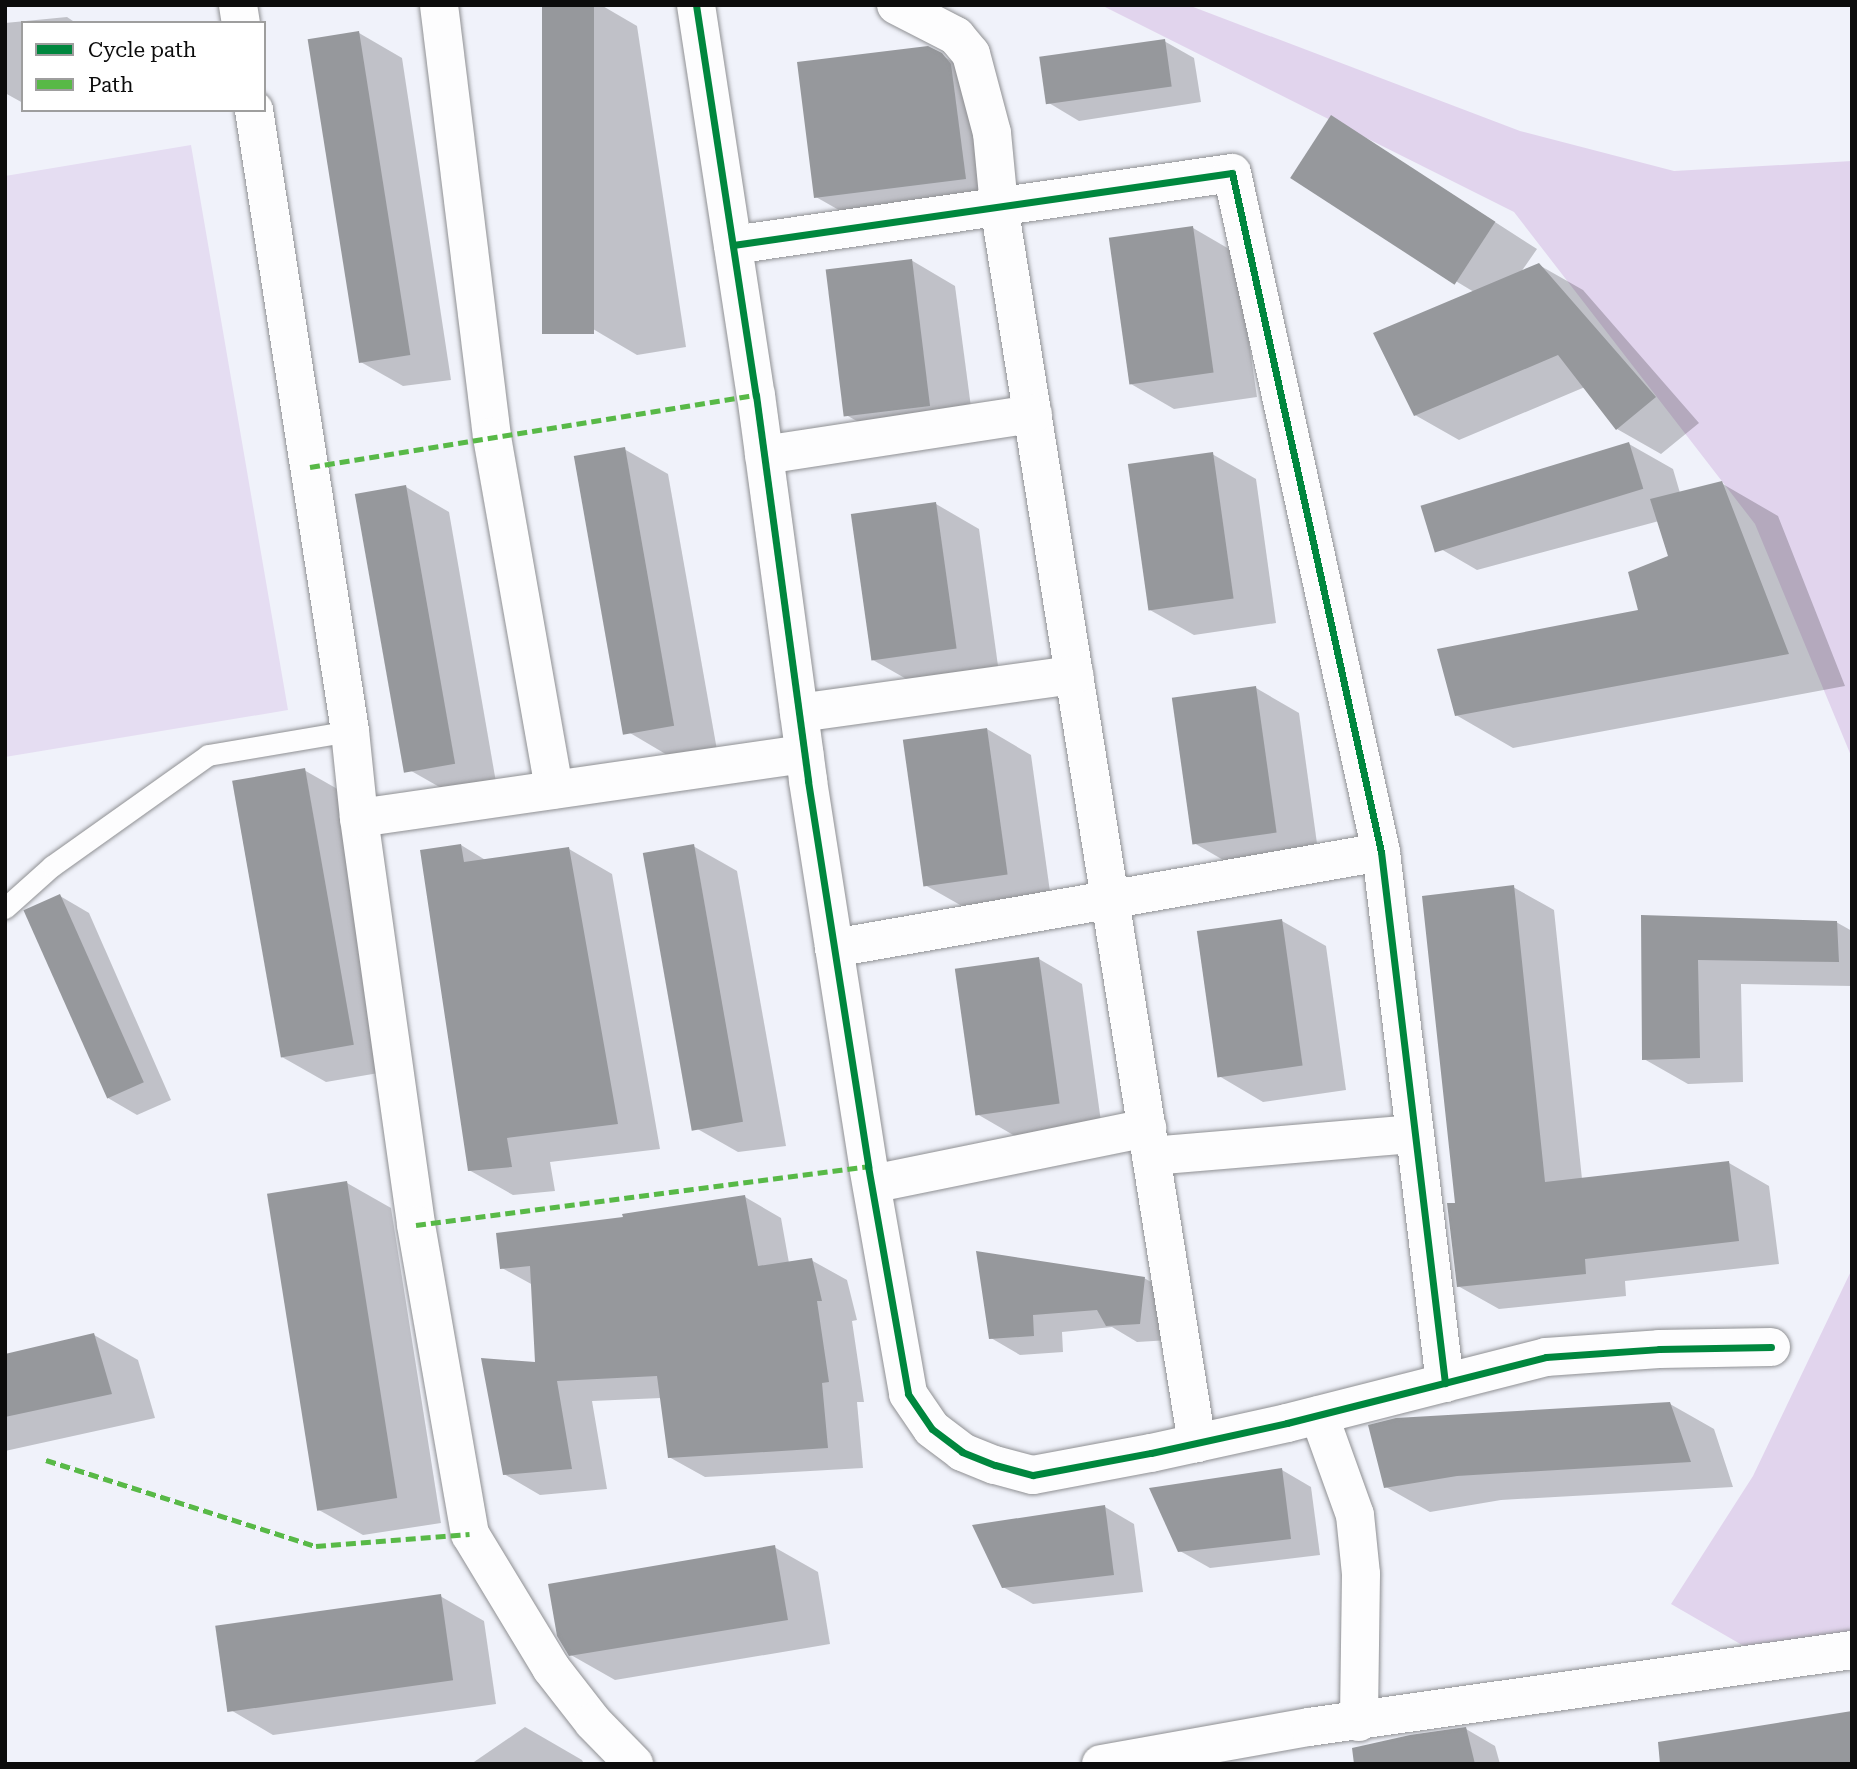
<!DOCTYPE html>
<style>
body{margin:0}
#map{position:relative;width:1857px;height:1769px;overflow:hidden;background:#f0f2fa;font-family:"Roboto Serif",serif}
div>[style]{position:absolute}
.green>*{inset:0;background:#e1d4ed}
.pitch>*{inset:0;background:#e5ddf2}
.shadow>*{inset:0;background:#0003}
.building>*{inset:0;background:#96989c;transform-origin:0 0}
.roads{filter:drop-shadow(0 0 2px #8f9093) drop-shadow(0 0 2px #8f9093)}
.lane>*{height:21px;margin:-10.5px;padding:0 10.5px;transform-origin:10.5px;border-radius:10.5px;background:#fdfdfe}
.street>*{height:38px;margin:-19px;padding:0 19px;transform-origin:19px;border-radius:19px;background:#fdfdfe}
.quiet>*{height:5px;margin-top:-2.5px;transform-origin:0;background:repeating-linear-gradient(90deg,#58b947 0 10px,transparent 0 15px)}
.cycleway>*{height:7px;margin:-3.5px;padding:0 3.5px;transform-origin:3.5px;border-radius:3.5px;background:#00873e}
span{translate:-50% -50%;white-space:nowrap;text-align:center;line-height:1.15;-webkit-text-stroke:7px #fff;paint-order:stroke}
.frame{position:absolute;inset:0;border:7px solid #0c0c0c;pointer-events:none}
.legend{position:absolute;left:21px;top:21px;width:245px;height:91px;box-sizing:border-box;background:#fff;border:2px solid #9e9e9e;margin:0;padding:9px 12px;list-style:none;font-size:21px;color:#0c0c0c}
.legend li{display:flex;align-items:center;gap:14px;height:35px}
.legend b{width:35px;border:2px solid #9e9e9e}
</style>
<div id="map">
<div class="green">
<i style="clip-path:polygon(1101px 5px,1188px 5px,1520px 131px,1674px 171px,1852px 161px,1852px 758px,1755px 524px,1514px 212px)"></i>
<i style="clip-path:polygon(1852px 1269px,1852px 1633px,1749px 1649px,1671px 1604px,1753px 1476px)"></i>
</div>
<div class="pitch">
<i style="clip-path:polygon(191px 145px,288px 710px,5px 757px,5px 176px)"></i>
</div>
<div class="shadow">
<i style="clip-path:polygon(565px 5px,601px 5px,637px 26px,686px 347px,637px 355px,593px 329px)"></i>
<i style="clip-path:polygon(67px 17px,76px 23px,23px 23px,23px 103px,5px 93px,5px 23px)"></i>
<i style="clip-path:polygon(359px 33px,402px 58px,451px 380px,403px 386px,359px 361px)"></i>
<i style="clip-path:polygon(1164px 41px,1194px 58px,1201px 102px,1079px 121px,1049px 103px)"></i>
<i style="clip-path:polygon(941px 55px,986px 81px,1009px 204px,860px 222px,816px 197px)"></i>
<i style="clip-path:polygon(1332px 117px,1537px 249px,1521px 272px,1539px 265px,1583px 290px,1699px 423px,1661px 454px,1617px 429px,1585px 387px,1459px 440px,1415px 415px,1474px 292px,1454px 280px)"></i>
<i style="clip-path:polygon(1193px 228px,1236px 253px,1257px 397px,1174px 409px,1131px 384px)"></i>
<i style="clip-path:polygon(911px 260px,955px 286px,974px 430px,892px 441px,848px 416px)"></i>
<i style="clip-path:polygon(1629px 444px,1673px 469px,1680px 493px,1721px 483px,1778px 516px,1845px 686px,1513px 748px,1456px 715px,1640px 611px,1670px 557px,1659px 521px,1477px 570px,1434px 545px)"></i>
<i style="clip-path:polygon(624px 449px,668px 474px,717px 750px,669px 756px,625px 730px)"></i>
<i style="clip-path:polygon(1212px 454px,1256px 479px,1276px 623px,1194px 635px,1150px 610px)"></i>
<i style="clip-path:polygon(406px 487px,449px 512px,497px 788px,450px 793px,406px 768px)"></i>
<i style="clip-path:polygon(936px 504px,979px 529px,999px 673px,917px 685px,873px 660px)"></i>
<i style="clip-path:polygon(1256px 688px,1299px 713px,1319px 858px,1237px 868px,1194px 843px)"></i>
<i style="clip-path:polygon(987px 729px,1031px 755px,1051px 899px,969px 910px,925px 885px)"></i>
<i style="clip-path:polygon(304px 770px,348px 795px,396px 1070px,326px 1082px,282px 1057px)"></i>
<i style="clip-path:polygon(461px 845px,487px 861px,569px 849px,612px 874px,660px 1149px,550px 1162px,555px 1191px,513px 1195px,469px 1170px)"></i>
<i style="clip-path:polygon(693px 846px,737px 871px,786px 1146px,738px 1152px,694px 1127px)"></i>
<i style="clip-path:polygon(1513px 887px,1554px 910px,1582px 1179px,1729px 1163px,1769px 1186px,1779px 1264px,1625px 1281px,1626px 1296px,1499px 1309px,1458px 1286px,1457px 1204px)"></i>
<i style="clip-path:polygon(60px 896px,89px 913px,171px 1100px,137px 1115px,108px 1098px)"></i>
<i style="clip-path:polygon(1642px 917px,1836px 922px,1852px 931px,1852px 986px,1741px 984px,1743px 1082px,1688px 1084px,1644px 1059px)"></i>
<i style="clip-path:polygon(1282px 921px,1326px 946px,1346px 1090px,1263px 1102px,1219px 1076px)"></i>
<i style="clip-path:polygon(1039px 959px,1082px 984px,1102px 1129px,1020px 1139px,977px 1114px)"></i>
<i style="clip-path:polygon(347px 1183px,391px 1208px,441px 1523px,363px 1535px,319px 1510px)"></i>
<i style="clip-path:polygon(745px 1197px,781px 1218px,789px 1263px,811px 1260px,847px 1280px,857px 1320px,852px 1321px,864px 1402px,857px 1402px,863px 1468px,705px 1477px,669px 1457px,661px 1398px,592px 1401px,607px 1489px,540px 1495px,504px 1474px,537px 1364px,533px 1285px,502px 1268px,624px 1219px)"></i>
<i style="clip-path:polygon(978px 1253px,1144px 1278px,1174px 1295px,1170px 1340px,1137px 1342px,1112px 1327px,1062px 1332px,1063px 1352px,1020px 1355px,991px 1338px)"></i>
<i style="clip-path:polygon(94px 1335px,138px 1360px,155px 1418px,5px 1451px,5px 1356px)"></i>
<i style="clip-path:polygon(1670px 1404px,1714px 1429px,1733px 1487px,1501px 1500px,1430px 1512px,1386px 1487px)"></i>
<i style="clip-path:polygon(1282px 1470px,1311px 1487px,1320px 1555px,1210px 1568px,1180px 1551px)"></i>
<i style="clip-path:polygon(1105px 1507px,1134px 1524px,1143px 1592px,1033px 1604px,1003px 1587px)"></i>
<i style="clip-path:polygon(774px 1547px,818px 1572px,830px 1644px,615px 1680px,571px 1655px)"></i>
<i style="clip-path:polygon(440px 1596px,484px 1621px,496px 1704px,273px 1735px,229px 1709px)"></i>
<i style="clip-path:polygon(525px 1727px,582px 1760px,584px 1764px,471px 1764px)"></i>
<i style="clip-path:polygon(1466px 1729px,1495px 1746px,1500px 1764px,1379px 1764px)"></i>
</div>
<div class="building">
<i style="left:542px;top:5px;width:52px;height:329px"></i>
<i style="left:359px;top:31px;width:328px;height:52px;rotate:81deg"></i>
<i style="left:1165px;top:39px;width:48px;height:127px;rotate:82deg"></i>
<i style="clip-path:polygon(928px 46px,942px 53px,951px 64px,966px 179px,814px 198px,797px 62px)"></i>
<i style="left:1331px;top:115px;width:196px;height:75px;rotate:33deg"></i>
<i style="left:1193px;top:226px;width:148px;height:85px;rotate:82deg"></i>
<i style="left:912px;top:259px;width:148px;height:87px;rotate:83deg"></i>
<i style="clip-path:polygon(1539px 263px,1656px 397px,1616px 430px,1558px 355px,1414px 416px,1373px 333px)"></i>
<i style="left:1629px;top:442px;width:49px;height:218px;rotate:73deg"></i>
<i style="left:625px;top:447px;width:283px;height:52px;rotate:80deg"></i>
<i style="left:1213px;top:452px;width:148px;height:86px;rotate:82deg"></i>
<i style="clip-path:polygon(1722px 481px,1789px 654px,1455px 716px,1437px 649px,1638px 610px,1628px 572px,1668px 556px,1650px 499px)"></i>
<i style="left:406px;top:485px;width:283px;height:52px;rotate:80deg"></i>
<i style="left:936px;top:502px;width:148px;height:86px;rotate:82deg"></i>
<i style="left:1256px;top:686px;width:148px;height:85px;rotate:82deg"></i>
<i style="left:987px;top:728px;width:148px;height:85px;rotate:82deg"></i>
<i style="left:305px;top:768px;width:281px;height:74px;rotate:80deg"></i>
<i style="clip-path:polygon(461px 844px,464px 862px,569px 847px,618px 1124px,507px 1138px,512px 1167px,468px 1171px,420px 850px)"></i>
<i style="left:694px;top:844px;width:282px;height:52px;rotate:80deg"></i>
<i style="clip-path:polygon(1514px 885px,1545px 1182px,1729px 1161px,1739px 1241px,1585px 1259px,1586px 1274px,1457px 1287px,1447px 1203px,1455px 1203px,1422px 896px)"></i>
<i style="left:60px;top:894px;width:206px;height:40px;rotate:66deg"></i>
<i style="clip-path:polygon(1641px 915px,1837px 921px,1839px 962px,1698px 960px,1700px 1058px,1642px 1060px)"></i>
<i style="left:1282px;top:919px;width:148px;height:86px;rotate:82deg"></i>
<i style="left:1039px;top:957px;width:148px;height:85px;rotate:82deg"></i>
<i style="left:347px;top:1181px;width:321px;height:81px;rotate:81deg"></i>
<i style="clip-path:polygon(745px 1195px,758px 1266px,812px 1258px,822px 1301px,817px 1301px,829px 1382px,822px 1383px,828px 1448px,668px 1458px,657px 1376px,557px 1381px,572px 1469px,503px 1475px,481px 1358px,535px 1362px,530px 1266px,500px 1269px,496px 1233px,623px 1217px,622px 1214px)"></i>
<i style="clip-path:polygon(976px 1251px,1145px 1277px,1140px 1324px,1106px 1326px,1097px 1310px,1033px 1315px,1034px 1336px,989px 1339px)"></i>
<i style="clip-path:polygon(94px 1333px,112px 1394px,5px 1417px,5px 1354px)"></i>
<i style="clip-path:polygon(1670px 1402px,1691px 1462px,1457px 1476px,1384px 1488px,1368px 1425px,1396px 1418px)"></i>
<i style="clip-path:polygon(1282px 1468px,1291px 1539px,1178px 1552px,1149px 1488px)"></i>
<i style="clip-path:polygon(1105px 1505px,1114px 1575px,1002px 1588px,972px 1525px)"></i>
<i style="clip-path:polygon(775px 1545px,788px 1620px,569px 1656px,557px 1636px,548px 1584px)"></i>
<i style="left:441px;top:1594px;width:87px;height:228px;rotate:82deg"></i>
<i style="clip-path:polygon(1852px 1711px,1852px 1764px,1660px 1764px,1658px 1742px)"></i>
<i style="clip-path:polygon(1466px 1727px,1475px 1764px,1354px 1764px,1352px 1748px,1410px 1735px)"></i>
</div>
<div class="roads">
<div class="lane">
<i style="left:5px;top:908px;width:63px;rotate:-41.8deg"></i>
<i style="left:52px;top:866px;width:191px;rotate:-35.4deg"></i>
<i style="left:208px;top:755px;width:144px;rotate:-9.6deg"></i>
</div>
<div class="street">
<i style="left:238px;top:5px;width:18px;rotate:81deg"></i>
<i style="left:439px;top:5px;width:435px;rotate:83deg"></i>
<i style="left:492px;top:437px;width:358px;rotate:80deg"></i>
<i style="left:696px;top:5px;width:395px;rotate:81.3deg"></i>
<i style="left:756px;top:395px;width:389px;rotate:82.3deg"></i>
<i style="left:808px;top:781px;width:390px;rotate:81.1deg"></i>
<i style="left:868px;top:1166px;width:231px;rotate:80deg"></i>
<i style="left:908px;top:1394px;width:42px;rotate:55.6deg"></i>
<i style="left:932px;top:1429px;width:38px;rotate:37deg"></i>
<i style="left:962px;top:1452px;width:35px;rotate:22deg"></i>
<i style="left:995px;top:1465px;width:39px;rotate:15deg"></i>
<i style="left:1033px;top:1475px;width:120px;rotate:-10.6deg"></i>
<i style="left:1151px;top:1453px;width:139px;rotate:-12.4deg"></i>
<i style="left:1287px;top:1423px;width:267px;rotate:-14.3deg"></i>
<i style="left:1546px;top:1357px;width:113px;rotate:-4deg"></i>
<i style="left:1659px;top:1349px;width:112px;rotate:-1deg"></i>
<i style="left:896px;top:5px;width:68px;rotate:27.3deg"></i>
<i style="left:956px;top:36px;width:23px;rotate:50deg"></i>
<i style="left:971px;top:54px;width:82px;rotate:75.1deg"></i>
<i style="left:992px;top:133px;width:73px;rotate:84.5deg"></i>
<i style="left:999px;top:206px;width:1253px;rotate:80.91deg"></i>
<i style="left:254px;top:110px;width:628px;rotate:81.21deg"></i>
<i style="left:350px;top:731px;width:87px;rotate:84.1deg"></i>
<i style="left:359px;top:818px;width:411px;rotate:82deg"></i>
<i style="left:416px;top:1225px;width:314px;rotate:80.1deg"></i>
<i style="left:470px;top:1534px;width:157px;rotate:58.8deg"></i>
<i style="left:551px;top:1668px;width:68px;rotate:52.1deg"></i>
<i style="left:593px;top:1722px;width:59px;rotate:45.7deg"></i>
<i style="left:733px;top:245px;width:504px;rotate:-8.21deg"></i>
<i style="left:1232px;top:173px;width:695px;rotate:77.62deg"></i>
<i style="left:1381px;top:852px;width:535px;rotate:83.13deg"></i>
<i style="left:764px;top:455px;width:272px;rotate:-8.7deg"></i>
<i style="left:799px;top:713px;width:278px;rotate:-7.9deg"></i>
<i style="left:359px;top:818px;width:450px;rotate:-8.2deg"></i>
<i style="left:834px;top:948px;width:555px;rotate:-9.95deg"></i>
<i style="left:1151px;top:1156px;width:265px;rotate:-4.8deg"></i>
<i style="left:872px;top:1184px;width:281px;rotate:-11.5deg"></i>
<i style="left:1319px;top:1415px;width:106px;rotate:70.2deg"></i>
<i style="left:1355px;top:1515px;width:59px;rotate:84.2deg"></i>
<i style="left:1361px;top:1574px;width:148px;rotate:90.8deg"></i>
<i style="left:1101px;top:1764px;width:211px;rotate:-10.1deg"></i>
<i style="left:1309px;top:1727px;width:548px;rotate:-8.07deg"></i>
</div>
</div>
<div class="quiet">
<i style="left:310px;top:467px;width:452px;rotate:-9.2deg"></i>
<i style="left:416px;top:1225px;width:456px;rotate:-7.4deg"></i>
<i style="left:46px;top:1460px;width:283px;rotate:17.7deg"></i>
<i style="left:316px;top:1546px;width:154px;rotate:-4.5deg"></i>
</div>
<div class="cycleway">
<i style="left:696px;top:5px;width:395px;rotate:81.3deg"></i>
<i style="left:756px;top:395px;width:389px;rotate:82.3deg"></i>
<i style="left:808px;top:781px;width:390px;rotate:81.1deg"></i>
<i style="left:868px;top:1166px;width:231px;rotate:80deg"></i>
<i style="left:908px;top:1394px;width:42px;rotate:55.6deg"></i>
<i style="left:932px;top:1429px;width:38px;rotate:37deg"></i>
<i style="left:962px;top:1452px;width:35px;rotate:22deg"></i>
<i style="left:995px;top:1465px;width:39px;rotate:15deg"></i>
<i style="left:1033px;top:1475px;width:120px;rotate:-10.6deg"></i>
<i style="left:1151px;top:1453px;width:139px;rotate:-12.4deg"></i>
<i style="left:1287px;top:1423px;width:267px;rotate:-14.3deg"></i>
<i style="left:1546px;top:1357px;width:113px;rotate:-4deg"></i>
<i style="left:1659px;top:1349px;width:112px;rotate:-1deg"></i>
<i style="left:733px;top:245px;width:504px;rotate:-8.21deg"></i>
<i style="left:1232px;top:173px;width:695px;rotate:77.62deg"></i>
<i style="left:1381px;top:852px;width:535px;rotate:83.13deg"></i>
</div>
<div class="frame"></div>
<ul class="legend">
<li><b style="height:9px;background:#00873e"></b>Cycle path</li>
<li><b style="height:9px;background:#58b947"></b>Path</li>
</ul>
</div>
